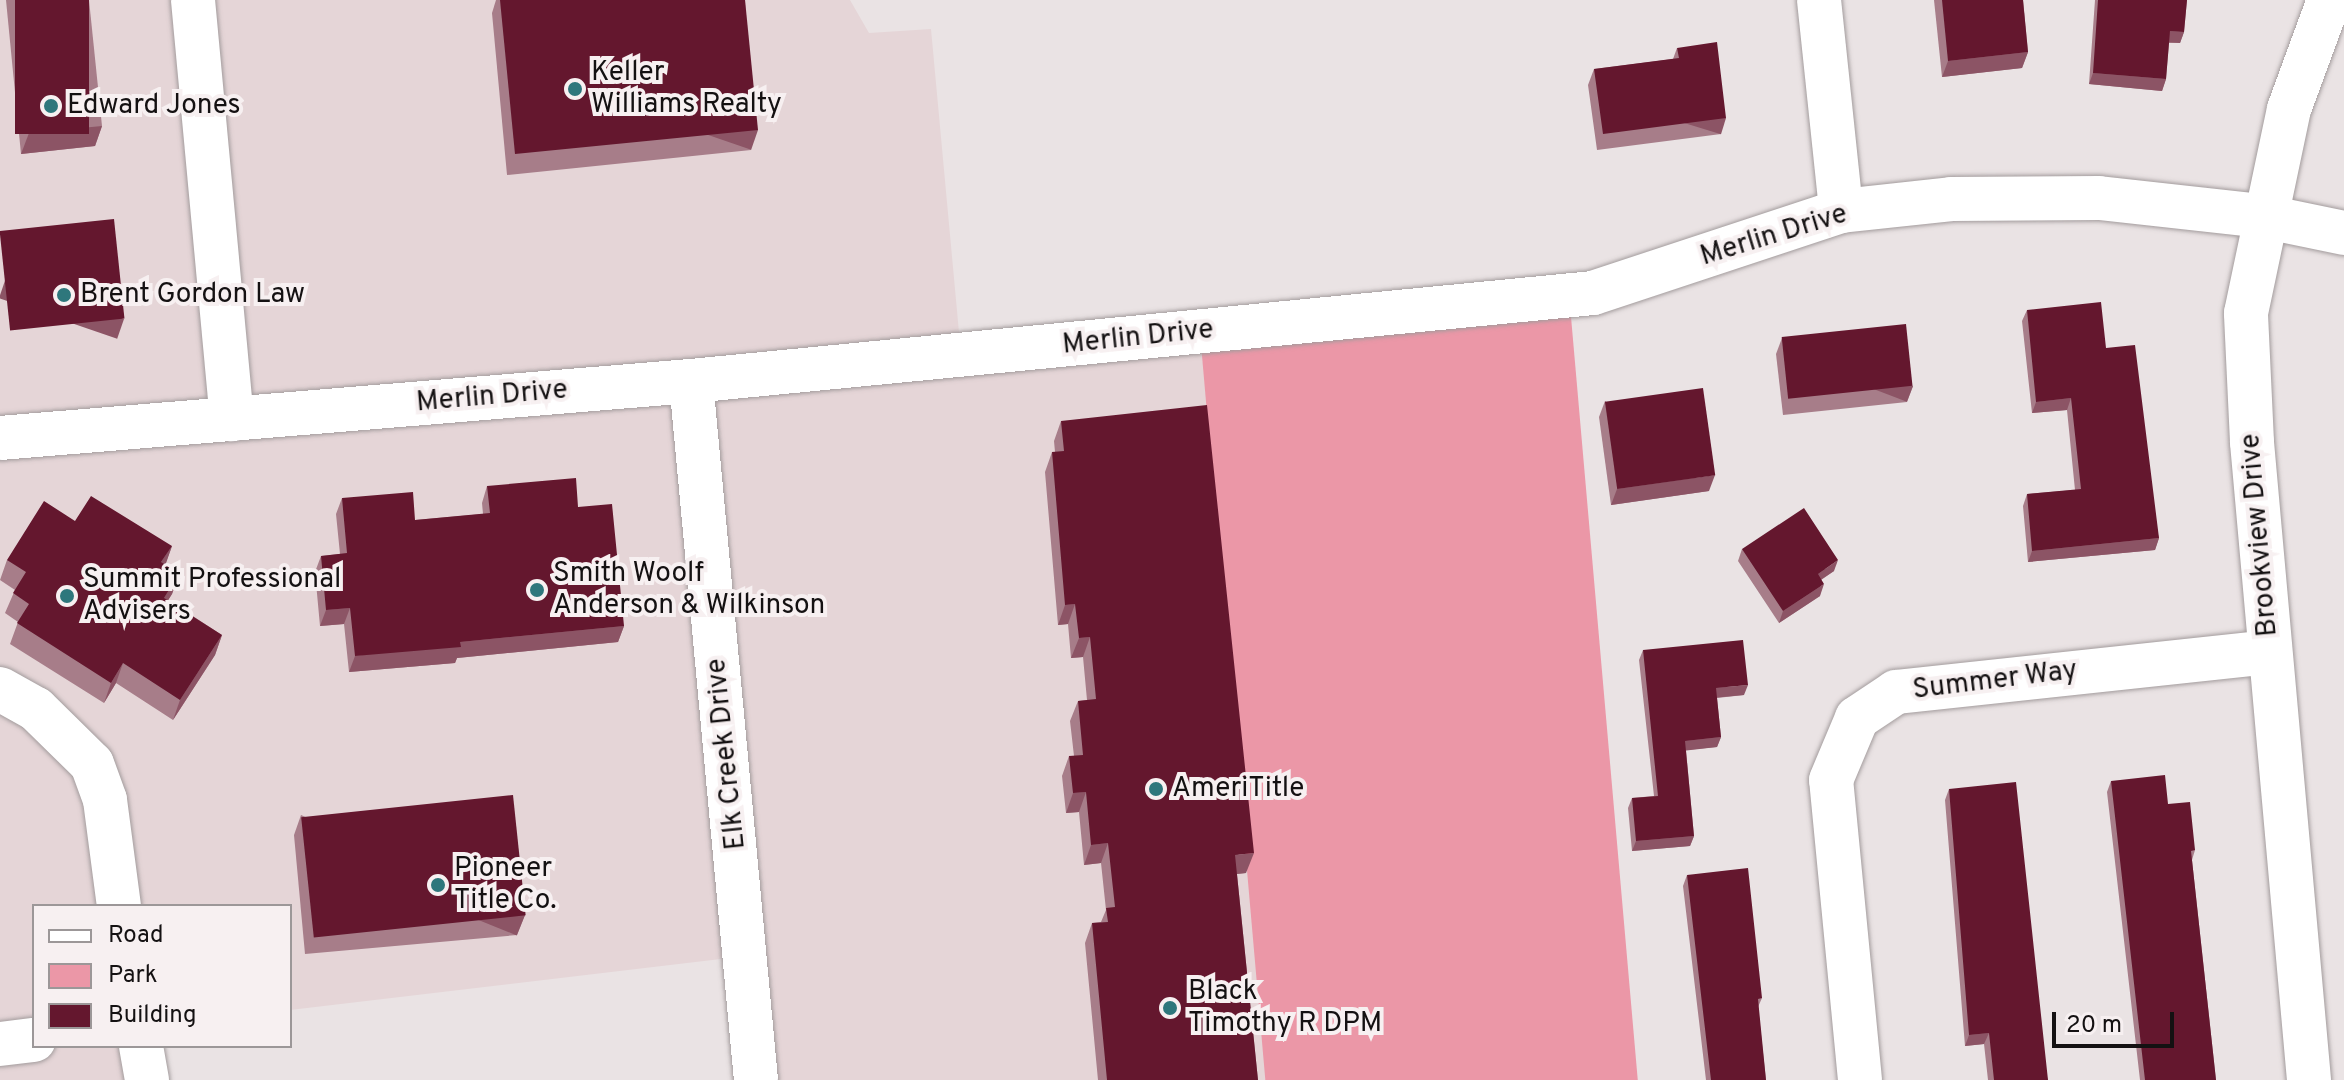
<!DOCTYPE html>
<style>
body{margin:0}
#map{position:relative;width:2344px;height:1080px;overflow:hidden;background:#eae3e4;font-family:Overpass,sans-serif}
div>[style]{position:absolute}
.built>*{inset:0;background:#e5d5d7}
.green>*{inset:0;background:#eb97a7;transform-origin:0 0}
.roads{filter:drop-shadow(0 0 2px #a39c9d) drop-shadow(0 0 2px #a39c9d)}
.minor>*{height:44px;margin:-22px;padding:0 22px;transform-origin:22px;border-radius:22px;background:#fff}
.wall>*{inset:0;background:#a77d89}
.shaded-wall>*{inset:0;background:#8c5465;transform-origin:0 0}
.building>*{inset:0;background:#64172e;transform-origin:0 0}
.dots>*{width:22px;height:22px;translate:-50% -50%;box-sizing:border-box;border:4px solid #f7f0f1;border-radius:50%}
span{translate:-50% -50%;white-space:nowrap;text-align:center;line-height:1.15;-webkit-text-stroke:8px #f7f0f1;paint-order:stroke}
.poi-label{font-size:28px;color:#141112}
.left{translate:0 -50%;text-align:left}
.street-label{font-size:28px;color:#141112}
.legend{position:absolute;left:32px;top:904px;width:260px;height:144px;box-sizing:border-box;background:#f7f0f1;border:2px solid #9c9798;margin:0;padding:10px 14px;list-style:none;font-size:24px;color:#141112}
.legend li{display:flex;align-items:center;gap:16px;height:40px}
.legend b{width:40px;border:2px solid #9c9798}
.scale{position:absolute;left:2052px;top:1012px;width:122px;height:36px;box-sizing:border-box;border:4px solid #141112;border-top:0;padding-left:10px;font-size:24px;line-height:28px;white-space:nowrap;color:#141112;-webkit-text-stroke:6px #f7f0f1;paint-order:stroke}
</style>
<div id="map">
<div class="built">
<i style="clip-path:polygon(0 0,850px 0,869px 33px,931px 29px,961px 354px,1200px 332px,1272px 1080px,757px 1080px,746px 956px,290px 1010px,290px 906px,34px 906px,34px 1046px,141px 1046px,147px 1080px,0 1080px)"></i>
</div>
<div class="green">
<i style="left:1569px;top:294px;width:789px;height:371px;rotate:85deg"></i>
</div>
<div class="roads">
<div class="minor">
<i style="left:193px;top:0;width:421px;rotate:84.7deg"></i>
<i style="left:1819px;top:0;width:212px;rotate:84deg"></i>
<i style="left:691px;top:381px;width:702px;rotate:84.69deg"></i>
<i style="left:0;top:438px;width:693px;rotate:-4.72deg"></i>
<i style="left:691px;top:381px;width:906px;rotate:-5.57deg"></i>
<i style="left:1593px;top:293px;width:261px;rotate:-18.3deg"></i>
<i style="left:1841px;top:211px;width:111px;rotate:-6.2deg"></i>
<i style="left:1951px;top:199px;width:148px;rotate:-0.4deg"></i>
<i style="left:2099px;top:198px;width:164px;rotate:6.3deg"></i>
<i style="left:2262px;top:216px;width:84px;rotate:11.7deg"></i>
<i style="left:0;top:689px;width:41px;rotate:29.1deg"></i>
<i style="left:36px;top:709px;width:78px;rotate:44.5deg"></i>
<i style="left:92px;top:764px;width:38px;rotate:70deg"></i>
<i style="left:105px;top:800px;width:107px;rotate:82.5deg"></i>
<i style="left:0;top:1044px;width:34px;rotate:-7deg"></i>
<i style="left:141px;top:1046px;width:35px;rotate:80deg"></i>
<i style="left:1860px;top:1080px;width:301px;rotate:-95.5deg"></i>
<i style="left:1831px;top:780px;width:67px;rotate:-67.2deg"></i>
<i style="left:1857px;top:718px;width:47px;rotate:-33.7deg"></i>
<i style="left:1896px;top:692px;width:376px;rotate:-6.1deg"></i>
<i style="left:2309px;top:1080px;width:641px;rotate:-95.11deg"></i>
<i style="left:2252px;top:442px;width:129px;rotate:-92.7deg"></i>
<i style="left:2246px;top:313px;width:208px;rotate:-78.1deg"></i>
<i style="left:2289px;top:109px;width:116px;rotate:-69.8deg"></i>
</div>
</div>
<div class="wall">
<i style="clip-path:polygon(6px 0,89px 0,102px 126px,95px 146px,21px 154px)"></i>
<i style="clip-path:polygon(496px 0,745px 0,751px 150px,507px 175px,492px 13px)"></i>
<i style="clip-path:polygon(1934px 0,2023px 0,2028px 52px,2022px 68px,1942px 77px)"></i>
<i style="clip-path:polygon(2095px 0,2187px 0,2184px 32px,2180px 43px,2169px 43px,2166px 79px,2162px 91px,2089px 84px)"></i>
<i style="clip-path:polygon(1677px 48px,1721px 134px,1597px 150px,1588px 85px,1594px 69px,1673px 59px)"></i>
<i style="clip-path:polygon(2027px 310px,2106px 348px,2159px 538px,2155px 550px,2028px 562px,2023px 506px,2027px 494px,2075px 490px,2067px 410px,2032px 413px,2022px 321px)"></i>
<i style="clip-path:polygon(1782px 338px,1913px 386px,1907px 402px,1783px 415px,1776px 354px)"></i>
<i style="clip-path:polygon(1605px 401px,1709px 491px,1611px 505px,1599px 417px)"></i>
<i style="clip-path:polygon(1061px 421px,1246px 873px,1237px 874px,1258px 1080px,1098px 1080px,1085px 943px,1092px 923px,1101px 922px,1106px 910px,1101px 863px,1084px 865px,1079px 812px,1066px 813px,1062px 776px,1069px 756px,1074px 756px,1070px 721px,1078px 701px,1087px 700px,1083px 657px,1071px 658px,1068px 624px,1058px 625px,1045px 472px,1052px 452px,1055px 452px,1054px 441px)"></i>
<i style="clip-path:polygon(487px 486px,578px 507px,624px 626px,618px 642px,457px 658px,455px 663px,349px 672px,344px 624px,320px 626px,315px 572px,321px 556px,340px 554px,336px 514px,342px 498px,415px 520px,483px 514px,482px 503px)"></i>
<i style="clip-path:polygon(172px 546px,165px 565px,179px 574px,172px 594px,168px 600px,222px 635px,215px 655px,173px 720px,116px 683px,104px 703px,10px 644px,18px 622px,5px 613px,15px 590px,0 580px,7px 560px)"></i>
<i style="clip-path:polygon(1742px 549px,1834px 571px,1821px 580px,1820px 596px,1779px 623px,1738px 561px)"></i>
<i style="clip-path:polygon(1643px 650px,1744px 695px,1717px 698px,1721px 737px,1717px 747px,1686px 750px,1694px 836px,1690px 846px,1632px 851px,1628px 808px,1632px 798px,1654px 796px,1639px 660px)"></i>
<i style="clip-path:polygon(2111px 781px,2168px 804px,2195px 850px,2192px 860px,2216px 1080px,2140px 1080px,2107px 792px)"></i>
<i style="clip-path:polygon(1949px 789px,2048px 1080px,1988px 1080px,1984px 1044px,1965px 1046px,1945px 800px)"></i>
<i style="clip-path:polygon(301px 815px,525px 915px,517px 935px,305px 954px,294px 835px)"></i>
<i style="clip-path:polygon(1687px 875px,1762px 998px,1758px 1007px,1766px 1080px,1706px 1080px,1683px 886px)"></i>
</div>
<div class="shaded-wall">
<i style="clip-path:polygon(2170px 31px,2184px 32px,2180px 43px,2166px 42px)"></i>
<i style="clip-path:polygon(2028px 52px,2022px 68px,1942px 77px,1948px 61px)"></i>
<i style="clip-path:polygon(2093px 73px,2166px 79px,2162px 91px,2089px 84px)"></i>
<i style="left:1726px;top:118px;width:17px;height:124px;rotate:107deg"></i>
<i style="clip-path:polygon(102px 126px,95px 146px,21px 154px,29px 133px)"></i>
<i style="left:758px;top:130px;width:21px;height:244px;rotate:109deg"></i>
<i style="left:124px;top:319px;width:21px;height:125px;rotate:109deg"></i>
<i style="left:1913px;top:386px;width:17px;height:126px;rotate:111deg"></i>
<i style="clip-path:polygon(2071px 398px,2067px 410px,2032px 413px,2036px 402px)"></i>
<i style="clip-path:polygon(1715px 475px,1709px 491px,1611px 505px,1617px 489px)"></i>
<i style="clip-path:polygon(2159px 538px,2155px 550px,2028px 562px,2032px 551px)"></i>
<i style="clip-path:polygon(172px 546px,165px 566px,161px 562px)"></i>
<i style="clip-path:polygon(1838px 560px,1834px 571px,1813px 585px,1818px 574px)"></i>
<i style="clip-path:polygon(179px 574px,172px 594px,157px 618px,164px 598px)"></i>
<i style="clip-path:polygon(1824px 584px,1820px 596px,1779px 623px,1783px 611px)"></i>
<i style="clip-path:polygon(1075px 604px,1068px 624px,1058px 625px,1065px 605px)"></i>
<i style="clip-path:polygon(350px 608px,344px 624px,320px 626px,326px 610px)"></i>
<i style="clip-path:polygon(624px 626px,618px 642px,457px 658px,455px 663px,349px 672px,355px 656px,460px 642px)"></i>
<i style="clip-path:polygon(222px 635px,215px 655px,173px 720px,180px 700px)"></i>
<i style="clip-path:polygon(1090px 637px,1083px 657px,1071px 658px,1079px 638px)"></i>
<i style="clip-path:polygon(123px 663px,116px 683px,104px 703px,111px 683px)"></i>
<i style="clip-path:polygon(1748px 685px,1744px 695px,1712px 698px,1716px 688px)"></i>
<i style="clip-path:polygon(1721px 737px,1717px 747px,1682px 751px,1685px 741px)"></i>
<i style="clip-path:polygon(1086px 792px,1079px 812px,1066px 813px,1073px 793px)"></i>
<i style="clip-path:polygon(1694px 836px,1690px 846px,1632px 851px,1636px 841px)"></i>
<i style="clip-path:polygon(1108px 843px,1101px 863px,1084px 865px,1091px 845px)"></i>
<i style="clip-path:polygon(1254px 853px,1246px 873px,1227px 875px,1235px 855px)"></i>
<i style="left:525px;top:915px;width:22px;height:214px;rotate:112deg"></i>
<i style="clip-path:polygon(1989px 1033px,1984px 1044px,1965px 1046px,1969px 1035px)"></i>
</div>
<div class="building">
<i style="left:15px;top:0;width:74px;height:134px"></i>
<i style="clip-path:polygon(500px 0,745px 0,758px 130px,515px 154px)"></i>
<i style="clip-path:polygon(1942px 0,2023px 0,2028px 52px,1948px 61px)"></i>
<i style="clip-path:polygon(2098px 0,2187px 0,2184px 32px,2170px 31px,2166px 79px,2093px 73px)"></i>
<i style="clip-path:polygon(1717px 42px,1726px 118px,1603px 134px,1594px 69px,1679px 58px,1677px 48px)"></i>
<i style="left:114px;top:219px;width:100px;height:115px;rotate:84deg"></i>
<i style="clip-path:polygon(2101px 302px,2106px 348px,2135px 345px,2159px 538px,2032px 551px,2027px 494px,2081px 489px,2071px 398px,2036px 402px,2027px 310px)"></i>
<i style="left:1906px;top:324px;width:62px;height:125px;rotate:84deg"></i>
<i style="left:1703px;top:388px;width:88px;height:99px;rotate:82deg"></i>
<i style="clip-path:polygon(1207px 405px,1254px 853px,1235px 855px,1258px 1080px,1107px 1080px,1092px 923px,1108px 922px,1106px 908px,1115px 907px,1108px 843px,1091px 845px,1086px 792px,1073px 793px,1069px 756px,1083px 755px,1078px 701px,1096px 699px,1090px 637px,1079px 638px,1075px 604px,1065px 605px,1052px 452px,1064px 451px,1061px 421px)"></i>
<i style="clip-path:polygon(576px 478px,578px 507px,612px 504px,624px 626px,460px 642px,461px 647px,355px 656px,350px 608px,326px 610px,321px 556px,347px 553px,342px 498px,413px 492px,415px 520px,490px 513px,487px 486px)"></i>
<i style="clip-path:polygon(91px 496px,172px 546px,161px 562px,179px 574px,164px 598px,222px 635px,180px 700px,123px 663px,111px 683px,17px 623px,29px 604px,13px 593px,26px 572px,7px 560px,44px 501px,75px 521px)"></i>
<i style="clip-path:polygon(1804px 508px,1838px 560px,1818px 574px,1824px 584px,1783px 611px,1742px 549px)"></i>
<i style="clip-path:polygon(1743px 640px,1748px 685px,1716px 688px,1721px 737px,1685px 741px,1694px 836px,1636px 841px,1632px 798px,1658px 796px,1643px 650px)"></i>
<i style="clip-path:polygon(2165px 775px,2168px 804px,2190px 802px,2195px 850px,2191px 851px,2216px 1080px,2145px 1080px,2111px 781px)"></i>
<i style="clip-path:polygon(2016px 782px,2048px 1080px,1994px 1080px,1989px 1033px,1969px 1035px,1949px 789px)"></i>
<i style="left:513px;top:795px;width:121px;height:213px;rotate:84deg"></i>
<i style="clip-path:polygon(1748px 868px,1762px 998px,1758px 999px,1766px 1080px,1711px 1080px,1687px 875px)"></i>
</div>
<div class="dots">
<i style="left:575px;top:89px;background:#2e777c"></i>
<i style="left:51px;top:106px;background:#2e777c"></i>
<i style="left:64px;top:295px;background:#2e777c"></i>
<i style="left:537px;top:590px;background:#2e777c"></i>
<i style="left:67px;top:596px;background:#2e777c"></i>
<i style="left:1156px;top:789px;background:#2e777c"></i>
<i style="left:438px;top:885px;background:#2e777c"></i>
<i style="left:1170px;top:1008px;background:#2e777c"></i>
</div>
<div class="poi-label">
<span class="left" style="left:591px;top:89px">Keller<br>Williams Realty</span>
<span class="left" style="left:67px;top:106px">Edward Jones</span>
<span class="left" style="left:80px;top:295px">Brent Gordon Law</span>
<span class="left" style="left:553px;top:590px">Smith Woolf<br>Anderson &amp; Wilkinson</span>
<span class="left" style="left:83px;top:596px">Summit Professional<br>Advisers</span>
<span class="left" style="left:1172px;top:789px">AmeriTitle</span>
<span class="left" style="left:454px;top:885px">Pioneer<br>Title Co.</span>
<span class="left" style="left:1188px;top:1008px">Black<br>Timothy R DPM</span>
</div>
<div class="street-label">
<span style="left:1774px;top:236px;rotate:-17deg">Merlin Drive</span>
<span style="left:1138px;top:338px;rotate:-6deg">Merlin Drive</span>
<span style="left:492px;top:397px;rotate:-5deg">Merlin Drive</span>
<span style="left:2260px;top:535px;rotate:-95deg">Brookview Drive</span>
<span style="left:1995px;top:681px;rotate:-7deg">Summer Way</span>
<span style="left:727px;top:754px;rotate:-96deg">Elk Creek Drive</span>
</div>
<ul class="legend">
<li><b style="height:10px;background:#fff"></b>Road</li>
<li><b style="height:22px;background:#eb97a7"></b>Park</li>
<li><b style="height:22px;background:#64172e"></b>Building</li>
</ul>
<div class="scale">20 m</div>
</div>
